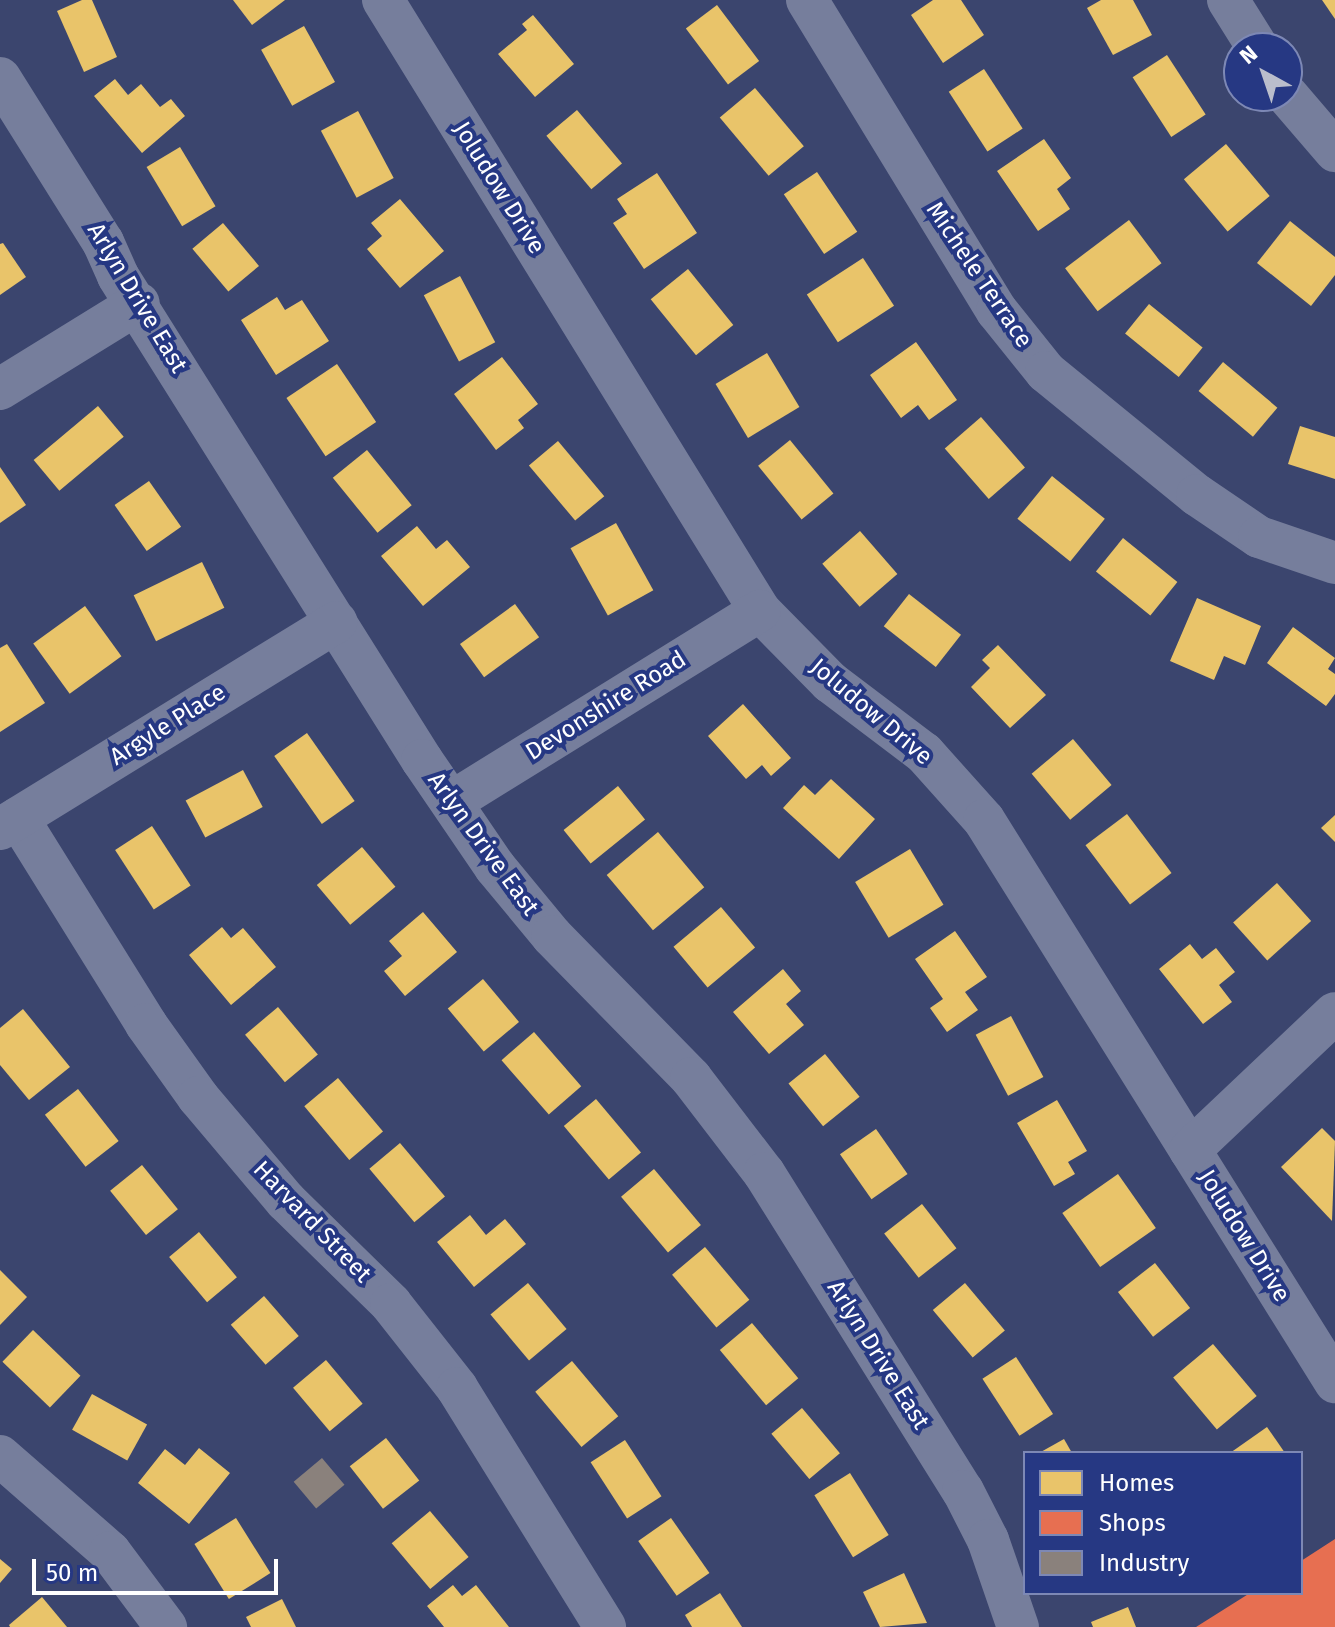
<!DOCTYPE html>
<style>
body{margin:0}
#map{position:relative;width:1335px;height:1627px;overflow:hidden;background:#3b456e;font-family:"Fira Sans",sans-serif}
div>[style]{position:absolute}
.homes>*{inset:0;background:#e9c46a;transform-origin:0 0}
.shops>*{inset:0;background:#e76f51}
.industry>*{inset:0;background:#8a817c;transform-origin:0 0}
.minor>*{height:42px;margin:-21px;padding:0 21px;transform-origin:21px;border-radius:21px;background:#767e9c}
span{translate:-50% -50%;white-space:nowrap;text-align:center;line-height:1.15;-webkit-text-stroke:8px #263883;paint-order:stroke}
.street-label{font-size:24px;color:#fff}
.legend{position:absolute;left:1023px;top:1451px;width:280px;height:144px;box-sizing:border-box;background:#263883;border:2px solid #7d88b5;margin:0;padding:10px 14px;list-style:none;font-size:24px;color:#fff}
.legend li{display:flex;align-items:center;gap:16px;height:40px}
.legend b{width:40px;border:2px solid #7d88b5}
.north{position:absolute;left:1223px;top:32px;width:80px;height:80px;box-sizing:border-box;background:#263883;border:2px solid #7d88b5;border-radius:50%;rotate:320deg;font-size:22px;font-weight:700;line-height:32px;text-align:center;color:#fff}
.north::after{content:'';display:block;margin:auto;width:28px;height:36px;background:#babecc;clip-path:polygon(50% 0,100% 100%,50% 72%,0 100%)}
.scale{position:absolute;left:32px;top:1559px;width:246px;height:36px;box-sizing:border-box;border:4px solid #fff;border-top:0;padding-left:10px;font-size:24px;line-height:28px;white-space:nowrap;color:#fff;-webkit-text-stroke:6px #263883;paint-order:stroke}
</style>
<div id="map">
<div class="homes">
<i style="clip-path:polygon(82px 0,92px 0,117px 57px,84px 72px,57px 11px)"></i>
<i style="clip-path:polygon(233px 0,285px 0,252px 25px)"></i>
<i style="clip-path:polygon(933px 0,961px 0,984px 35px,943px 63px,911px 15px)"></i>
<i style="clip-path:polygon(1101px 0,1133px 0,1152px 35px,1113px 55px,1087px 8px)"></i>
<i style="clip-path:polygon(1322px 0,1335px 0,1335px 19px)"></i>
<i style="left:717px;top:5px;width:70px;height:39px;rotate:53deg"></i>
<i style="clip-path:polygon(533px 15px,574px 64px,535px 97px,498px 54px,527px 30px,522px 24px)"></i>
<i style="left:304px;top:26px;width:64px;height:49px;rotate:61deg"></i>
<i style="left:1167px;top:55px;width:71px;height:41px;rotate:57deg"></i>
<i style="left:984px;top:69px;width:71px;height:42px;rotate:57deg"></i>
<i style="clip-path:polygon(115px 79px,128px 95px,141px 84px,160px 107px,171px 99px,185px 116px,142px 153px,94px 96px)"></i>
<i style="left:755px;top:88px;width:76px;height:46px;rotate:50deg"></i>
<i style="left:577px;top:110px;width:70px;height:40px;rotate:50deg"></i>
<i style="left:358px;top:111px;width:76px;height:42px;rotate:62deg"></i>
<i style="clip-path:polygon(1044px 139px,1071px 178px,1057px 189px,1070px 209px,1038px 231px,997px 171px)"></i>
<i style="left:1226px;top:144px;width:68px;height:55px;rotate:50deg"></i>
<i style="left:180px;top:147px;width:69px;height:39px;rotate:59deg"></i>
<i style="left:817px;top:172px;width:72px;height:40px;rotate:56deg"></i>
<i style="clip-path:polygon(657px 173px,697px 233px,644px 269px,613px 223px,627px 214px,617px 199px)"></i>
<i style="clip-path:polygon(400px 199px,444px 251px,400px 288px,367px 249px,382px 236px,371px 223px)"></i>
<i style="left:1129px;top:220px;width:54px;height:80px;rotate:53deg"></i>
<i style="clip-path:polygon(1290px 221px,1335px 257px,1335px 275px,1311px 306px,1257px 263px)"></i>
<i style="left:223px;top:223px;width:56px;height:40px;rotate:50deg"></i>
<i style="clip-path:polygon(3px 243px,26px 277px,0 295px,0 244px)"></i>
<i style="left:863px;top:258px;width:57px;height:67px;rotate:57deg"></i>
<i style="left:688px;top:269px;width:72px;height:48px;rotate:51deg"></i>
<i style="left:460px;top:276px;width:75px;height:41px;rotate:62deg"></i>
<i style="clip-path:polygon(277px 297px,285px 310px,302px 300px,329px 341px,276px 375px,241px 320px)"></i>
<i style="left:1149px;top:304px;width:69px;height:38px;rotate:39deg"></i>
<i style="clip-path:polygon(916px 342px,957px 400px,929px 420px,918px 405px,901px 418px,870px 375px)"></i>
<i style="left:767px;top:353px;width:63px;height:60px;rotate:59deg"></i>
<i style="clip-path:polygon(502px 357px,538px 404px,518px 420px,524px 428px,496px 450px,454px 394px)"></i>
<i style="left:1223px;top:362px;width:71px;height:38px;rotate:40deg"></i>
<i style="left:337px;top:364px;width:70px;height:61px;rotate:56deg"></i>
<i style="left:98px;top:406px;width:40px;height:84px;rotate:50deg"></i>
<i style="left:981px;top:417px;width:67px;height:48px;rotate:49deg"></i>
<i style="clip-path:polygon(1300px 426px,1335px 437px,1335px 479px,1288px 464px)"></i>
<i style="left:790px;top:440px;width:69px;height:41px;rotate:51deg"></i>
<i style="left:558px;top:441px;width:72px;height:38px;rotate:50deg"></i>
<i style="left:367px;top:450px;width:71px;height:44px;rotate:51deg"></i>
<i style="clip-path:polygon(0 467px,26px 505px,0 523px)"></i>
<i style="left:1052px;top:476px;width:68px;height:55px;rotate:39deg"></i>
<i style="left:149px;top:481px;width:56px;height:42px;rotate:55deg"></i>
<i style="left:616px;top:523px;width:77px;height:52px;rotate:61deg"></i>
<i style="clip-path:polygon(417px 526px,436px 549px,447px 540px,470px 567px,423px 606px,381px 556px)"></i>
<i style="left:860px;top:531px;width:57px;height:50px;rotate:49deg"></i>
<i style="left:1123px;top:538px;width:70px;height:43px;rotate:39deg"></i>
<i style="left:202px;top:562px;width:51px;height:76px;rotate:64deg"></i>
<i style="left:909px;top:594px;width:66px;height:41px;rotate:38deg"></i>
<i style="clip-path:polygon(1197px 598px,1261px 626px,1245px 665px,1224px 656px,1214px 680px,1170px 661px)"></i>
<i style="left:515px;top:604px;width:41px;height:68px;rotate:54deg"></i>
<i style="left:85px;top:606px;width:62px;height:64px;rotate:54deg"></i>
<i style="clip-path:polygon(1293px 627px,1335px 658px,1328px 669px,1335px 674px,1335px 694px,1326px 706px,1267px 663px)"></i>
<i style="clip-path:polygon(7px 644px,45px 703px,0 732px,0 648px)"></i>
<i style="clip-path:polygon(998px 645px,1046px 695px,1010px 728px,971px 687px,990px 668px,982px 660px)"></i>
<i style="clip-path:polygon(743px 704px,791px 758px,771px 776px,762px 765px,746px 779px,708px 736px)"></i>
<i style="left:307px;top:733px;width:83px;height:40px;rotate:55deg"></i>
<i style="left:1073px;top:739px;width:60px;height:54px;rotate:50deg"></i>
<i style="left:243px;top:770px;width:42px;height:65px;rotate:62deg"></i>
<i style="clip-path:polygon(831px 779px,875px 819px,839px 859px,783px 808px,804px 785px,815px 795px)"></i>
<i style="left:618px;top:786px;width:43px;height:70px;rotate:51deg"></i>
<i style="left:1127px;top:814px;width:74px;height:52px;rotate:53deg"></i>
<i style="clip-path:polygon(1335px 815px,1335px 842px,1321px 828px)"></i>
<i style="left:152px;top:826px;width:71px;height:44px;rotate:57deg"></i>
<i style="left:658px;top:832px;width:72px;height:67px;rotate:50deg"></i>
<i style="left:362px;top:847px;width:52px;height:59px;rotate:50deg"></i>
<i style="left:910px;top:849px;width:65px;height:64px;rotate:59deg"></i>
<i style="left:1277px;top:883px;width:51px;height:59px;rotate:48deg"></i>
<i style="left:721px;top:907px;width:53px;height:62px;rotate:50deg"></i>
<i style="clip-path:polygon(423px 912px,457px 952px,405px 996px,384px 971px,402px 956px,389px 941px)"></i>
<i style="clip-path:polygon(222px 927px,231px 938px,243px 928px,276px 967px,231px 1005px,189px 955px)"></i>
<i style="clip-path:polygon(955px 931px,987px 977px,965px 992px,978px 1010px,947px 1032px,930px 1008px,943px 999px,915px 959px)"></i>
<i style="clip-path:polygon(1190px 944px,1202px 959px,1216px 948px,1235px 972px,1219px 985px,1232px 1002px,1203px 1024px,1159px 969px)"></i>
<i style="clip-path:polygon(783px 969px,801px 991px,786px 1004px,804px 1025px,769px 1054px,733px 1012px)"></i>
<i style="left:483px;top:979px;width:56px;height:46px;rotate:50deg"></i>
<i style="left:278px;top:1007px;width:62px;height:43px;rotate:50deg"></i>
<i style="clip-path:polygon(23px 1009px,70px 1067px,29px 1100px,0 1065px,0 1028px)"></i>
<i style="left:1011px;top:1016px;width:69px;height:40px;rotate:62deg"></i>
<i style="left:534px;top:1032px;width:72px;height:43px;rotate:49deg"></i>
<i style="left:825px;top:1054px;width:55px;height:47px;rotate:51deg"></i>
<i style="left:338px;top:1078px;width:70px;height:44px;rotate:50deg"></i>
<i style="left:78px;top:1089px;width:66px;height:42px;rotate:52deg"></i>
<i style="left:596px;top:1099px;width:70px;height:42px;rotate:50deg"></i>
<i style="clip-path:polygon(1057px 1100px,1087px 1151px,1068px 1162px,1075px 1174px,1054px 1186px,1017px 1123px)"></i>
<i style="clip-path:polygon(1322px 1128px,1335px 1141px,1332px 1221px,1281px 1167px)"></i>
<i style="left:876px;top:1129px;width:55px;height:44px;rotate:55deg"></i>
<i style="left:400px;top:1143px;width:70px;height:40px;rotate:50deg"></i>
<i style="left:142px;top:1165px;width:57px;height:41px;rotate:51deg"></i>
<i style="left:654px;top:1169px;width:73px;height:43px;rotate:50deg"></i>
<i style="left:1118px;top:1174px;width:66px;height:68px;rotate:55deg"></i>
<i style="left:922px;top:1204px;width:56px;height:48px;rotate:52deg"></i>
<i style="clip-path:polygon(470px 1215px,486px 1235px,505px 1219px,526px 1244px,474px 1287px,437px 1242px)"></i>
<i style="left:199px;top:1232px;width:59px;height:39px;rotate:50deg"></i>
<i style="left:705px;top:1247px;width:69px;height:43px;rotate:50deg"></i>
<i style="left:1155px;top:1263px;width:57px;height:47px;rotate:52deg"></i>
<i style="clip-path:polygon(0 1270px,27px 1297px,0 1325px)"></i>
<i style="left:528px;top:1283px;width:60px;height:49px;rotate:50deg"></i>
<i style="left:965px;top:1283px;width:62px;height:42px;rotate:50deg"></i>
<i style="left:264px;top:1296px;width:53px;height:44px;rotate:49deg"></i>
<i style="left:752px;top:1323px;width:72px;height:42px;rotate:50deg"></i>
<i style="left:33px;top:1330px;width:66px;height:44px;rotate:44deg"></i>
<i style="left:1213px;top:1344px;width:68px;height:52px;rotate:50deg"></i>
<i style="left:1016px;top:1357px;width:68px;height:40px;rotate:57deg"></i>
<i style="left:326px;top:1360px;width:57px;height:43px;rotate:50deg"></i>
<i style="left:572px;top:1361px;width:72px;height:48px;rotate:50deg"></i>
<i style="left:92px;top:1394px;width:63px;height:41px;rotate:29deg"></i>
<i style="left:802px;top:1408px;width:59px;height:40px;rotate:50deg"></i>
<i style="clip-path:polygon(1267px 1427px,1285px 1453px,1230px 1453px)"></i>
<i style="left:386px;top:1438px;width:54px;height:46px;rotate:52deg"></i>
<i style="clip-path:polygon(1064px 1439px,1072px 1453px,1039px 1453px)"></i>
<i style="left:625px;top:1440px;width:67px;height:41px;rotate:57deg"></i>
<i style="clip-path:polygon(199px 1448px,230px 1473px,189px 1524px,138px 1483px,165px 1449px,185px 1465px)"></i>
<i style="left:850px;top:1473px;width:73px;height:42px;rotate:58deg"></i>
<i style="left:430px;top:1511px;width:60px;height:50px;rotate:50deg"></i>
<i style="left:236px;top:1518px;width:65px;height:49px;rotate:58deg"></i>
<i style="left:671px;top:1518px;width:67px;height:40px;rotate:55deg"></i>
<i style="clip-path:polygon(0 1559px,12px 1569px,0 1583px)"></i>
<i style="clip-path:polygon(904px 1573px,927px 1623px,880px 1627px,863px 1592px)"></i>
<i style="clip-path:polygon(453px 1585px,462px 1596px,476px 1585px,509px 1627px,444px 1627px,427px 1606px)"></i>
<i style="clip-path:polygon(720px 1593px,742px 1627px,692px 1627px,685px 1615px)"></i>
<i style="clip-path:polygon(42px 1597px,67px 1627px,10px 1627px,9px 1625px)"></i>
<i style="clip-path:polygon(282px 1599px,296px 1627px,251px 1627px,246px 1617px)"></i>
<i style="clip-path:polygon(1128px 1607px,1136px 1627px,1093px 1627px,1091px 1622px)"></i>
</div>
<div class="shops">
<i style="clip-path:polygon(1335px 1539px,1335px 1627px,1196px 1627px,1250px 1593px,1301px 1593px,1301px 1561px)"></i>
</div>
<div class="industry">
<i style="left:322px;top:1458px;width:35px;height:37px;rotate:50deg"></i>
</div>
<div class="minor">
<i style="left:383px;top:0;width:718px;rotate:58.32deg"></i>
<i style="left:760px;top:611px;width:100px;rotate:45.4deg"></i>
<i style="left:830px;top:682px;width:118px;rotate:37.1deg"></i>
<i style="left:924px;top:753px;width:90px;rotate:48.2deg"></i>
<i style="left:984px;top:820px;width:663px;rotate:58.01deg"></i>
<i style="left:807px;top:0;width:364px;rotate:58.6deg"></i>
<i style="left:997px;top:311px;width:78px;rotate:51.2deg"></i>
<i style="left:1046px;top:372px;width:195px;rotate:39.2deg"></i>
<i style="left:1197px;top:495px;width:75px;rotate:34.1deg"></i>
<i style="left:1259px;top:537px;width:80px;rotate:18.9deg"></i>
<i style="left:1228px;top:0;width:57px;rotate:58deg"></i>
<i style="left:0;top:78px;width:194px;rotate:57.9deg"></i>
<i style="left:103px;top:242px;width:37px;rotate:66deg"></i>
<i style="left:118px;top:276px;width:572px;rotate:57.87deg"></i>
<i style="left:422px;top:760px;width:130px;rotate:55.7deg"></i>
<i style="left:495px;top:867px;width:89px;rotate:50.4deg"></i>
<i style="left:552px;top:936px;width:199px;rotate:45.6deg"></i>
<i style="left:691px;top:1078px;width:120px;rotate:52.5deg"></i>
<i style="left:764px;top:1173px;width:375px;rotate:58deg"></i>
<i style="left:963px;top:1491px;width:55px;rotate:63deg"></i>
<i style="left:988px;top:1540px;width:92px;rotate:71deg"></i>
<i style="left:1287px;top:95px;width:74px;rotate:49.4deg"></i>
<i style="left:0;top:389px;width:163px;rotate:-31.7deg"></i>
<i style="left:453px;top:801px;width:361px;rotate:-31.8deg"></i>
<i style="left:18px;top:818px;width:243px;rotate:58.1deg"></i>
<i style="left:146px;top:1024px;width:90px;rotate:54.5deg"></i>
<i style="left:198px;top:1097px;width:136px;rotate:49.8deg"></i>
<i style="left:286px;top:1201px;width:147px;rotate:44.4deg"></i>
<i style="left:391px;top:1304px;width:107px;rotate:51.8deg"></i>
<i style="left:457px;top:1388px;width:281px;rotate:58.2deg"></i>
<i style="left:0;top:829px;width:395px;rotate:-31.6deg"></i>
<i style="left:1190px;top:1150px;width:199px;rotate:-43.4deg"></i>
<i style="left:0;top:1456px;width:146px;rotate:41.1deg"></i>
<i style="left:110px;top:1552px;width:94px;rotate:53.3deg"></i>
</div>
<div class="street-label">
<span style="left:499px;top:188px;rotate:58deg">Joludow Drive</span>
<span style="left:979px;top:275px;rotate:56deg">Michele Terrace</span>
<span style="left:137px;top:298px;rotate:59deg">Arlyn Drive East</span>
<span style="left:606px;top:706px;rotate:-32deg">Devonshire Road</span>
<span style="left:871px;top:712px;rotate:40deg">Joludow Drive</span>
<span style="left:168px;top:725px;rotate:-32deg">Argyle Place</span>
<span style="left:483px;top:844px;rotate:54deg">Arlyn Drive East</span>
<span style="left:312px;top:1222px;rotate:46deg">Harvard Street</span>
<span style="left:1244px;top:1236px;rotate:58deg">Joludow Drive</span>
<span style="left:878px;top:1355px;rotate:58deg">Arlyn Drive East</span>
</div>
<ul class="legend">
<li><b style="height:22px;background:#e9c46a"></b>Homes</li>
<li><b style="height:22px;background:#e76f51"></b>Shops</li>
<li><b style="height:22px;background:#8a817c"></b>Industry</li>
</ul>
<div class="north">N</div>
<div class="scale">50 m</div>
</div>
